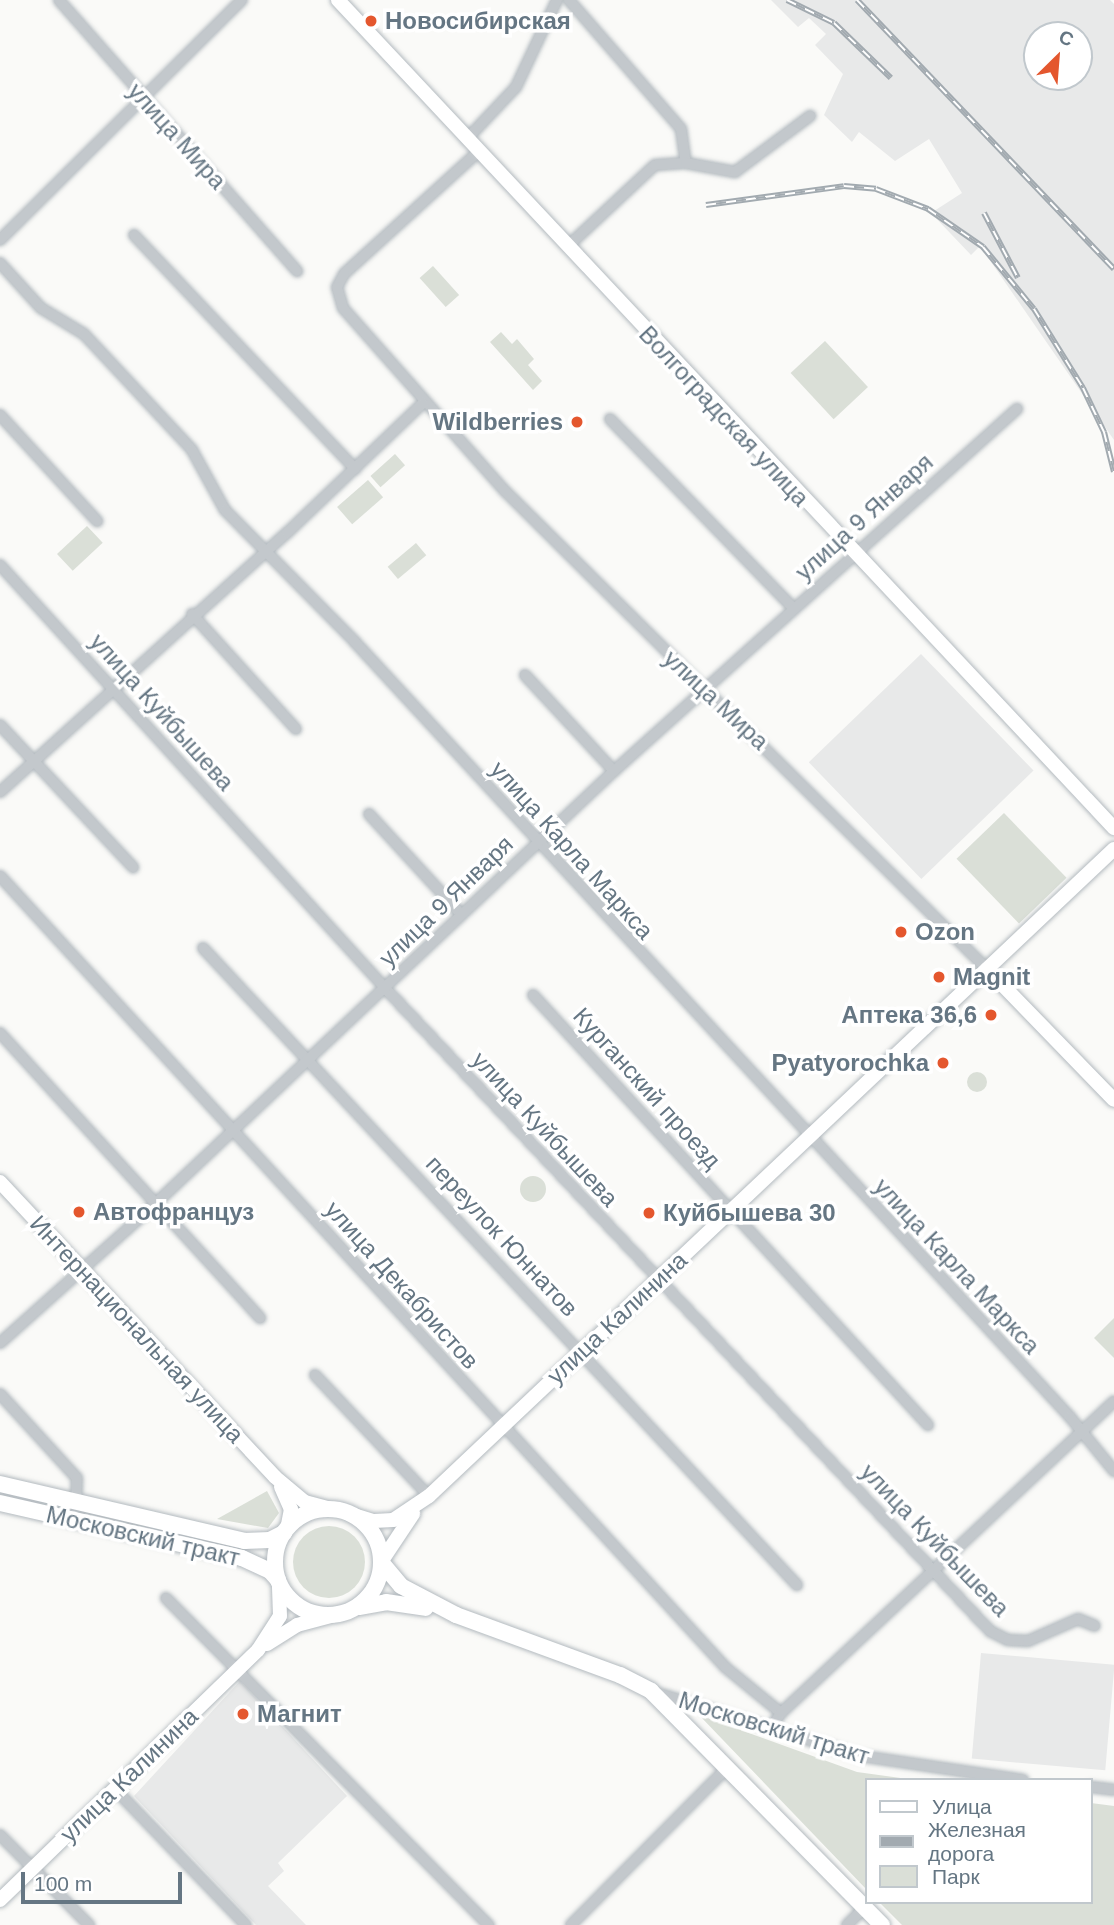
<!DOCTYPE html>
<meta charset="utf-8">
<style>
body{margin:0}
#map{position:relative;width:1114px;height:1925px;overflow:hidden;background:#fafaf8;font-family:Arial,sans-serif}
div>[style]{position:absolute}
.built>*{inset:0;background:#e8e9e9;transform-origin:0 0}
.green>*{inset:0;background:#dadfd7;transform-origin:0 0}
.round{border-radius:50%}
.roads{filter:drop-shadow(0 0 2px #b3babf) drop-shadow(0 0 2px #b3babf)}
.street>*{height:10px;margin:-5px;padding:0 5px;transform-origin:5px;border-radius:5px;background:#c3c8cc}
.secondary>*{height:14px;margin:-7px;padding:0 7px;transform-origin:7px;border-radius:7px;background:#fff}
.primary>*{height:16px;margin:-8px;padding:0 8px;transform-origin:8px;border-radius:8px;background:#fff}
.primary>.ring{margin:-8px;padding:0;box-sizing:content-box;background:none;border:16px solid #fff;border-radius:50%}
.rail>*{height:6px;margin-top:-3px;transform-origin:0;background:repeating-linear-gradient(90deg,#fff 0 10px,#a2aab0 0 20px);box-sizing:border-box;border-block:2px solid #a2aab0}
.dots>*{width:19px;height:19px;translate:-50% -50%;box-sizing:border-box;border:4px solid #fff;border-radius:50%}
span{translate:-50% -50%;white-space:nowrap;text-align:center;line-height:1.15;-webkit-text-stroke:7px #fff;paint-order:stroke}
.poi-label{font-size:24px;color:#657683;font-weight:700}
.left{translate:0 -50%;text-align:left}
.right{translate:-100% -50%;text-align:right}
.street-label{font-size:24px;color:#657683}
.legend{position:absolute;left:865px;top:1778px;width:228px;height:126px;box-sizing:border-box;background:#fff;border:2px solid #c1c8cd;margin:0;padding:9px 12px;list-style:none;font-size:21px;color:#657683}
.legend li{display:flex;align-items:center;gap:14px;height:35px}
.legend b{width:35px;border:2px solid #c1c8cd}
.north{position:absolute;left:1023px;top:21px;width:70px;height:70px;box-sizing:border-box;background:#fff;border:2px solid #c1c8cd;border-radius:50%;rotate:25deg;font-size:19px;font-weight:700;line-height:28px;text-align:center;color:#657683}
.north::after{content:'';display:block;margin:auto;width:24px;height:32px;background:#e4572e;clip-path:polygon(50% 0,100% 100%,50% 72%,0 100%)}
.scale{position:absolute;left:21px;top:1872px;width:161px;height:32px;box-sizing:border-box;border:4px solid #657683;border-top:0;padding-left:9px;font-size:21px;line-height:24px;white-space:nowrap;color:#657683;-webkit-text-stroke:5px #fff;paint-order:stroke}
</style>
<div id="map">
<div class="built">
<i style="clip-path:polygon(evenodd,771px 0,1110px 0,1114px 4px,1114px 440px,980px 246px,971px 255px,931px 213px,962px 193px,929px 139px,895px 161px,859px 132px,852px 142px,824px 115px,843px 74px,815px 45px,826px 34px,809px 18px,798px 27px,771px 0,1037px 35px,1079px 35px,1079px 77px,1037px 77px,1037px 35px)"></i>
<i style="left:921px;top:654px;width:162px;height:156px;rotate:46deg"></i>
<i style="left:981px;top:1653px;width:134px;height:106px;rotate:5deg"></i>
<i style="clip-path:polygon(240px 1681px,347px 1796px,278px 1863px,284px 1871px,268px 1886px,306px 1925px,256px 1925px,134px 1796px)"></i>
</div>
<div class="green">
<i style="left:433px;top:266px;width:39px;height:18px;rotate:48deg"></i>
<i style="clip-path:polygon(501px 332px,512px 344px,517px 339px,534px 359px,528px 365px,542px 381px,533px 390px,490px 342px)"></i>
<i style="left:825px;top:341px;width:63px;height:47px;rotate:47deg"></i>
<i style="left:395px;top:454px;width:15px;height:33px;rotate:48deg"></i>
<i style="left:368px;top:480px;width:23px;height:41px;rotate:49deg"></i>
<i style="left:87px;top:526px;width:23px;height:41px;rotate:47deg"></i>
<i style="left:416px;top:543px;width:16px;height:37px;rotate:50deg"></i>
<i style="left:1004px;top:813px;width:90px;height:66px;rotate:46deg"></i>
<i class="round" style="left:967px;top:1072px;width:20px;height:20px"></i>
<i class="round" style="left:520px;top:1176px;width:26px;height:26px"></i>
<i style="clip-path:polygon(1114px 1318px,1114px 1358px,1094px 1338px)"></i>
<i style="clip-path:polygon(267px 1491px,279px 1513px,268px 1528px,217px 1519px)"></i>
<i class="round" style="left:293px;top:1526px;width:72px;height:72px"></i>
<i style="clip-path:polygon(699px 1715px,857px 1772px,915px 1780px,867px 1780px,867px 1890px)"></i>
<i style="clip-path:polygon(1091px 1803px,1114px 1806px,1114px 1925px,902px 1925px,879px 1902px,1091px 1902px)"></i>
</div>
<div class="roads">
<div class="street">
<i style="left:59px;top:0;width:361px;rotate:48.7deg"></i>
<i style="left:569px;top:0;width:171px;rotate:49deg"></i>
<i style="left:681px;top:129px;width:34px;rotate:82deg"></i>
<i style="left:466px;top:140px;width:73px;rotate:-46.7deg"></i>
<i style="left:516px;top:87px;width:96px;rotate:-64.8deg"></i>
<i style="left:478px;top:152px;width:181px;rotate:137.7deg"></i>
<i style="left:344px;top:274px;width:15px;rotate:118deg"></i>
<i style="left:337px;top:287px;width:22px;rotate:74deg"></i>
<i style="left:343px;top:308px;width:243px;rotate:48.5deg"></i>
<i style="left:504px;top:490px;width:680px;rotate:44.76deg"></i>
<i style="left:134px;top:235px;width:322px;rotate:46.6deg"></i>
<i style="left:0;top:240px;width:341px;rotate:-44.8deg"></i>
<i style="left:567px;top:247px;width:120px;rotate:-43deg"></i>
<i style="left:655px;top:165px;width:31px;rotate:-4deg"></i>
<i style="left:686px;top:163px;width:50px;rotate:10.4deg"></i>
<i style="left:735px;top:172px;width:94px;rotate:-36.7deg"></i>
<i style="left:0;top:263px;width:61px;rotate:47.7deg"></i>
<i style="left:41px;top:308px;width:50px;rotate:31.2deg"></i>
<i style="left:84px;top:334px;width:158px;rotate:47deg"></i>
<i style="left:192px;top:450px;width:68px;rotate:61.2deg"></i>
<i style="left:225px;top:510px;width:184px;rotate:45.4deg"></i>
<i style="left:354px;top:641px;width:1056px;rotate:47.3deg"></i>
<i style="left:1070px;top:1417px;width:70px;rotate:50.8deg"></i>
<i style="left:0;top:415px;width:144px;rotate:47.5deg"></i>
<i style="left:610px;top:419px;width:264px;rotate:45.9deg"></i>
<i style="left:0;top:565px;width:572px;rotate:47.69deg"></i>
<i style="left:385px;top:988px;width:883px;rotate:46.74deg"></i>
<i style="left:990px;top:1631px;width:20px;rotate:27deg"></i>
<i style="left:1008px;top:1640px;width:20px;rotate:3deg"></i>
<i style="left:1028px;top:1641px;width:55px;rotate:-23.7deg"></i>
<i style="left:1078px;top:1619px;width:18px;rotate:22deg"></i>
<i style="left:192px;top:614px;width:155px;rotate:47.9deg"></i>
<i style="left:525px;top:675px;width:131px;rotate:47.2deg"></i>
<i style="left:0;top:725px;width:195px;rotate:46.9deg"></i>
<i style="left:0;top:792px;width:387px;rotate:-42.1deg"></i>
<i style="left:287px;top:533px;width:188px;rotate:-43.7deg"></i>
<i style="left:369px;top:814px;width:136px;rotate:47.4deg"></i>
<i style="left:0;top:876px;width:1073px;rotate:47.49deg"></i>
<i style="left:725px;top:1667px;width:72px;rotate:39.4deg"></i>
<i style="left:203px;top:948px;width:871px;rotate:47deg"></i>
<i style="left:533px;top:995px;width:584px;rotate:47.43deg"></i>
<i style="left:0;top:1033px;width:386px;rotate:47.6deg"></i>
<i style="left:0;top:1343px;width:205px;rotate:-41.8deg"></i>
<i style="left:153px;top:1206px;width:634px;rotate:-43.34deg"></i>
<i style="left:614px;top:771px;width:542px;rotate:-41.93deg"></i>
<i style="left:315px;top:1375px;width:166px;rotate:46.7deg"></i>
<i style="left:0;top:1394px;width:114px;rotate:47.5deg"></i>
<i style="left:77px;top:1478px;width:23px;rotate:92deg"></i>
<i style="left:166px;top:1598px;width:460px;rotate:45.4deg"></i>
<i style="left:654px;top:1692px;width:217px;rotate:17.2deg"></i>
<i style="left:861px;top:1756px;width:164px;rotate:8.4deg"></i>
<i style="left:772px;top:1726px;width:16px;rotate:-55deg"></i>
<i style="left:781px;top:1713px;width:456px;rotate:-43.1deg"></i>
<i style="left:1091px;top:1787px;width:23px;rotate:7deg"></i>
<i style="left:115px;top:1789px;width:189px;rotate:46.1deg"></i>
<i style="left:0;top:1835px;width:127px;rotate:45.3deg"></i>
<i style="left:571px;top:1925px;width:221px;rotate:-45.2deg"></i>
<i style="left:847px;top:1925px;width:25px;rotate:-45deg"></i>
</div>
<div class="secondary">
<i style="left:338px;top:0;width:1135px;rotate:46.86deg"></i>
<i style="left:987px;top:969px;width:182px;rotate:45.9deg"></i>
<i style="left:0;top:1182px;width:403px;rotate:47deg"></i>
<i style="left:275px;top:1477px;width:39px;rotate:40deg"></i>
<i style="left:305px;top:1502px;width:28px;rotate:15deg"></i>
<i style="left:281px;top:1487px;width:24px;rotate:66deg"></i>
<i style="left:291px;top:1509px;width:20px;rotate:101deg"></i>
<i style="left:347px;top:1513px;width:28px;rotate:17deg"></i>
<i style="left:374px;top:1521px;width:19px;rotate:-3deg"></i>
<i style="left:393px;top:1520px;width:43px;rotate:-33.7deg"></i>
<i style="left:429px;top:1496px;width:942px;rotate:-43.37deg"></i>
<i style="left:381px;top:1562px;width:58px;rotate:-56.3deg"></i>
<i style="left:267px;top:1644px;width:36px;rotate:-32deg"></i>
<i style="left:297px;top:1625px;width:42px;rotate:-15deg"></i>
<i style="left:0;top:1900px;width:359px;rotate:-44.1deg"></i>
<i style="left:258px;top:1650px;width:40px;rotate:-57.1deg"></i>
<i style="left:280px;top:1616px;width:34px;rotate:-92deg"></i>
</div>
<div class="primary">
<i style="left:0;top:1484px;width:251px;rotate:13.1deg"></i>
<i style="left:244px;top:1541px;width:26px;rotate:-2deg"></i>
<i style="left:270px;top:1540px;width:16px;rotate:-27deg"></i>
<i style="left:0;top:1503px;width:248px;rotate:12.8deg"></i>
<i style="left:242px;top:1558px;width:31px;rotate:25deg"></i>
<i style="left:270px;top:1571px;width:12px;rotate:48deg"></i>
<i class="ring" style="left:275px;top:1509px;width:90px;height:90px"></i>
<i style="left:381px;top:1562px;width:31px;rotate:50deg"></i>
<i style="left:401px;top:1586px;width:62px;rotate:27.8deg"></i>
<i style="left:456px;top:1615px;width:175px;rotate:20.1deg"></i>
<i style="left:620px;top:1675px;width:35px;rotate:27deg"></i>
<i style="left:651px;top:1691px;width:329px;rotate:45.4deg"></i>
<i style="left:359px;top:1607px;width:27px;rotate:-10deg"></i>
<i style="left:386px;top:1602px;width:40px;rotate:8.5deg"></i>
</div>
</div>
<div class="rail">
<i style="left:787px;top:0;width:52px;rotate:26.1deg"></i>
<i style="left:834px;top:23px;width:79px;rotate:44deg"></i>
<i style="left:857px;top:0;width:372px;rotate:46.3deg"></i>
<i style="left:706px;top:205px;width:139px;rotate:-7.8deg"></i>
<i style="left:844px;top:186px;width:32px;rotate:5deg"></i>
<i style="left:876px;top:189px;width:56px;rotate:21deg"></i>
<i style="left:928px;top:209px;width:67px;rotate:34.6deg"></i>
<i style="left:983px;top:247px;width:80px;rotate:50.6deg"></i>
<i style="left:1034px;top:309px;width:93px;rotate:58.2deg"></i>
<i style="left:1083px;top:388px;width:49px;rotate:64.5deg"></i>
<i style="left:1104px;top:432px;width:41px;rotate:76deg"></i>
<i style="left:984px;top:213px;width:73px;rotate:62.4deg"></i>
</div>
<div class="dots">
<i style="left:371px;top:21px;background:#e4572e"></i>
<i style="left:577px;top:422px;background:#e4572e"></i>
<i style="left:901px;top:932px;background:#e4572e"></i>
<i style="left:939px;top:977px;background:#e4572e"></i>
<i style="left:991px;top:1015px;background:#e4572e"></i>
<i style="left:943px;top:1063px;background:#e4572e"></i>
<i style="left:79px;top:1212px;background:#e4572e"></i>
<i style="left:649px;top:1213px;background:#e4572e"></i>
<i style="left:243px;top:1714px;background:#e4572e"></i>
</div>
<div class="poi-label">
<span class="left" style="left:385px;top:21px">Новосибирская</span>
<span class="right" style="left:563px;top:422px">Wildberries</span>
<span class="left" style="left:915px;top:932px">Ozon</span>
<span class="left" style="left:953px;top:977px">Magnit</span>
<span class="right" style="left:977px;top:1015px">Аптека 36,6</span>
<span class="right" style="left:929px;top:1063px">Pyatyorochka</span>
<span class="left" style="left:93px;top:1212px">Автофранцуз</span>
<span class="left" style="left:663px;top:1213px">Куйбышева 30</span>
<span class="left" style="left:257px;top:1714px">Магнит</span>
</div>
<div class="street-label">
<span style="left:177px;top:136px;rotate:48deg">улица Мира</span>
<span style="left:724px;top:416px;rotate:47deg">Волгоградская улица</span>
<span style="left:864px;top:517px;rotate:-42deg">улица 9 Января</span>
<span style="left:716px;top:700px;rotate:43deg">улица Мира</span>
<span style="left:162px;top:712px;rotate:48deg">улица Куйбышева</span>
<span style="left:572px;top:850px;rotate:48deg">улица Карла Маркса</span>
<span style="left:446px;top:901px;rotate:-44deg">улица 9 Января</span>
<span style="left:647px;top:1088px;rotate:48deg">Курганский проезд</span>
<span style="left:545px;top:1129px;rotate:47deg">улица Куйбышева</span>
<span style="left:502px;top:1236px;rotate:47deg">переулок Юннатов</span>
<span style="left:957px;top:1266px;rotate:47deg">улица Карла Маркса</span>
<span style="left:402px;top:1285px;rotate:48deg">улица Декабристов</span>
<span style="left:617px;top:1318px;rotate:-43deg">улица Калинина</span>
<span style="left:137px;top:1329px;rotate:47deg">Интернациональная улица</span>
<span style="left:143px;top:1536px;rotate:13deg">Московский тракт</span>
<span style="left:935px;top:1540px;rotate:46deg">улица Куйбышева</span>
<span style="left:774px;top:1728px;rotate:17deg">Московский тракт</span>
<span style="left:129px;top:1775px;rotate:-44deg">улица Калинина</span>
</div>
<ul class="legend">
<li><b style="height:9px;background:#fff"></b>Улица</li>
<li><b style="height:9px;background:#a2aab0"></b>Железная дорога</li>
<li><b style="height:19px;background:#dadfd7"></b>Парк</li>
</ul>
<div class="north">С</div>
<div class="scale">100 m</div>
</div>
